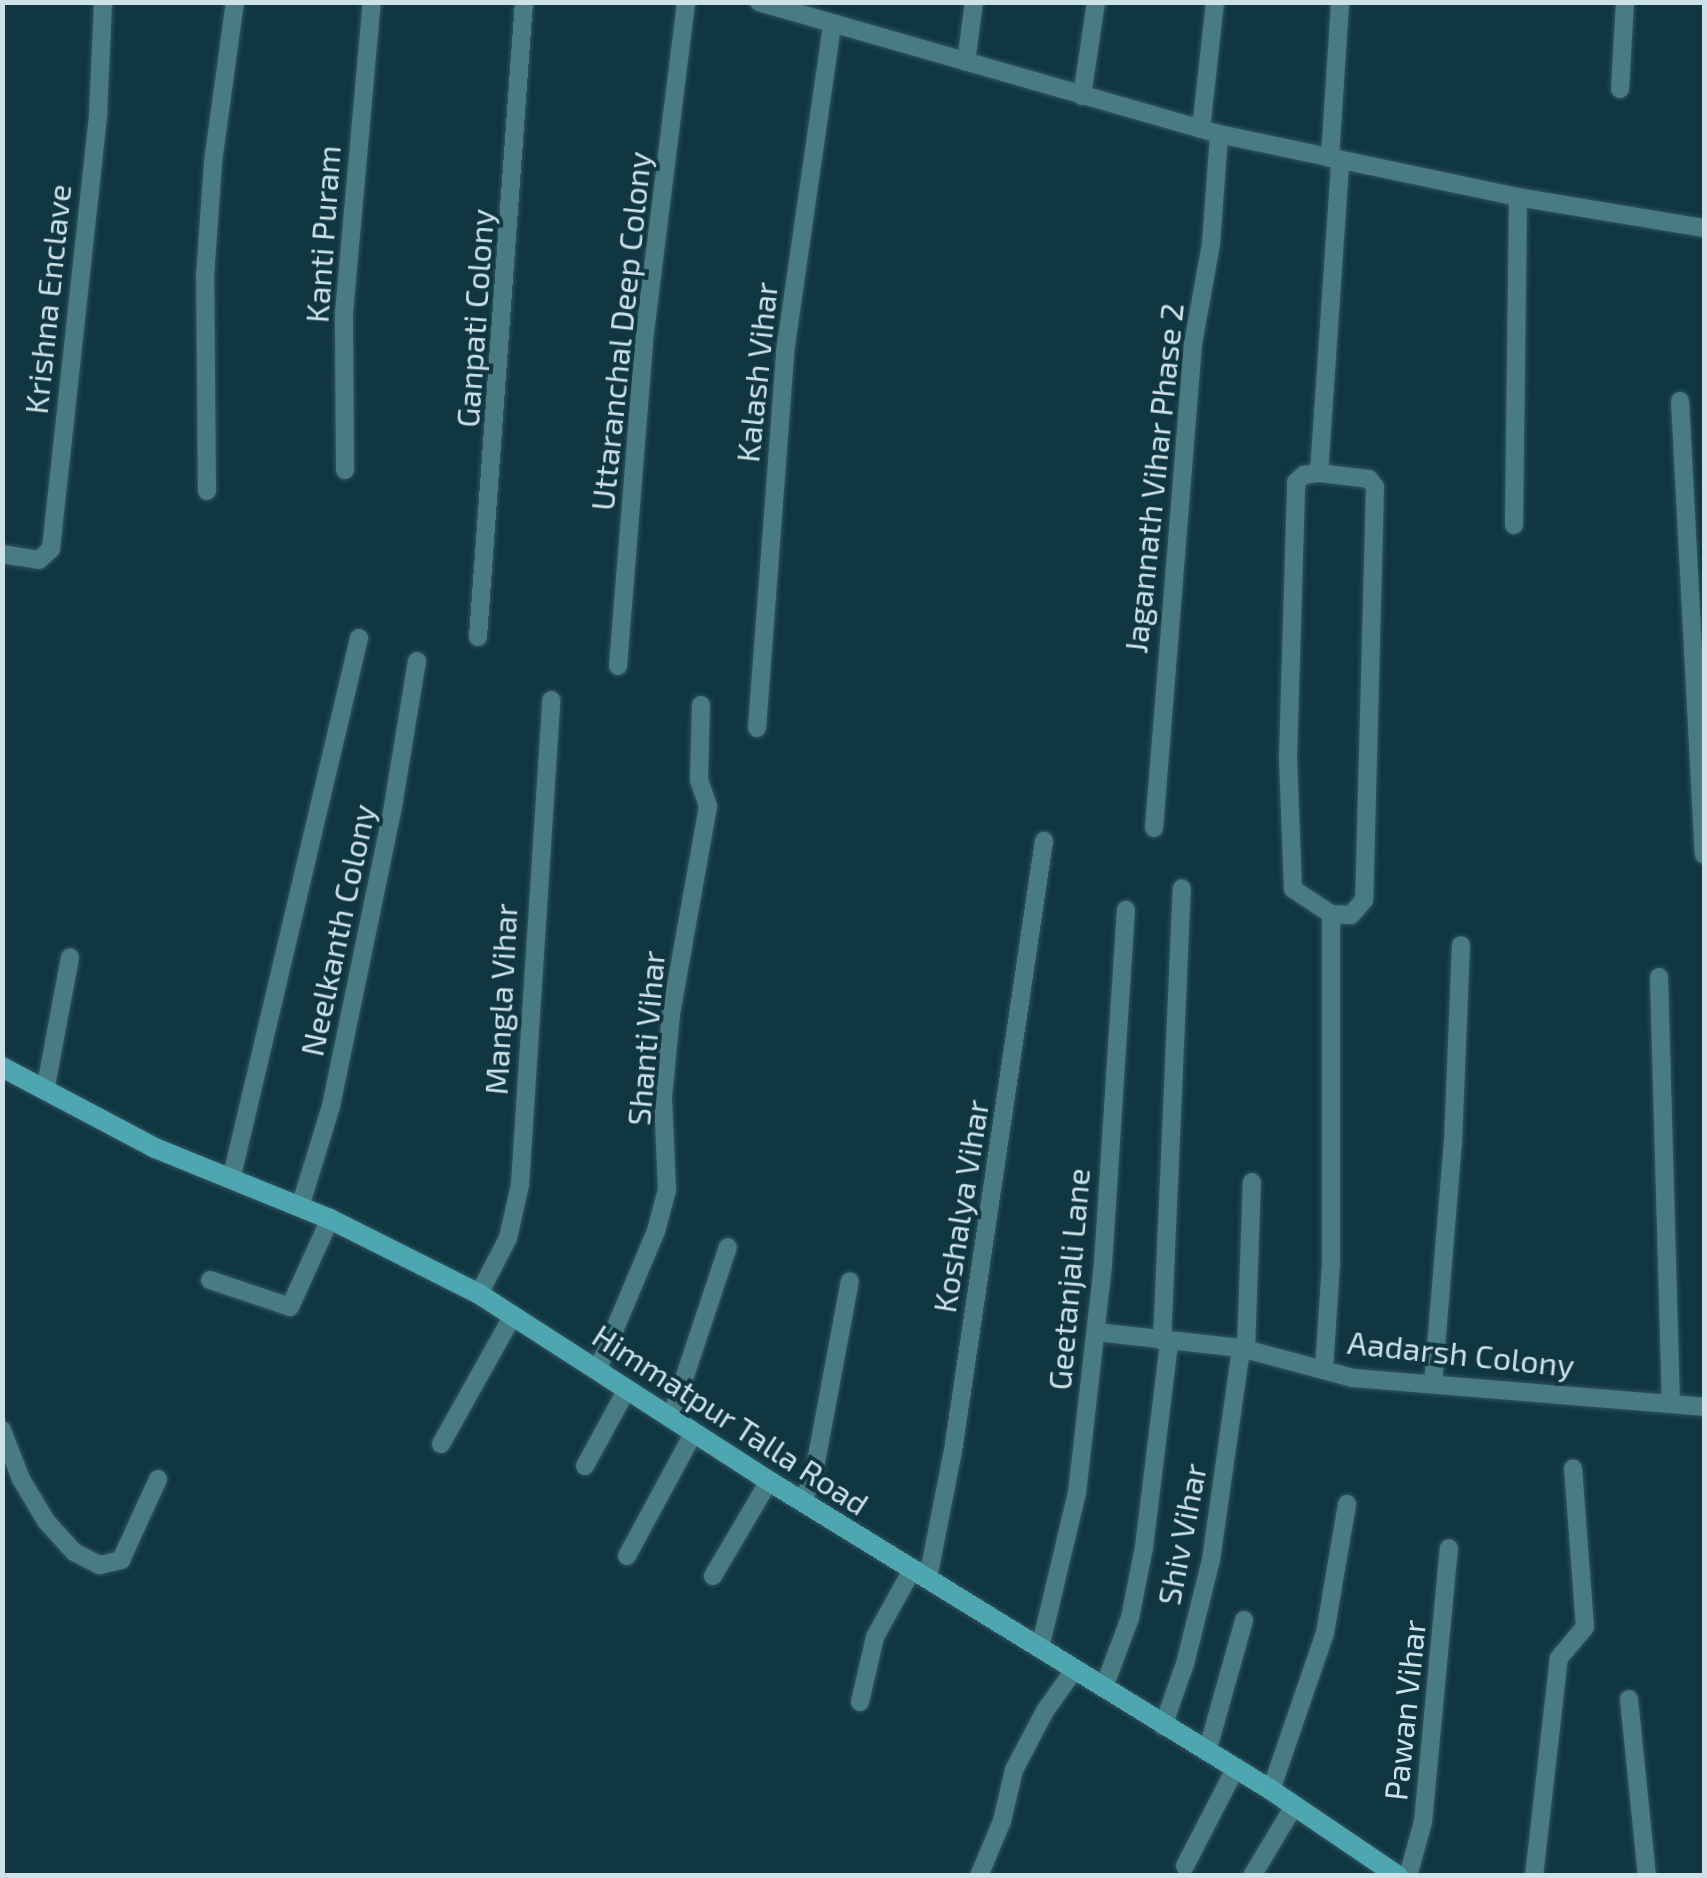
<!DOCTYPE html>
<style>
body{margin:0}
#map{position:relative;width:1707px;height:1878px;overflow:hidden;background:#103642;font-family:"Exo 2",sans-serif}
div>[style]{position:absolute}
.roads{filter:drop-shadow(0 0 2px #325560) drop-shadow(0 0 2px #325560)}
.street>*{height:18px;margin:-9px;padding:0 9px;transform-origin:9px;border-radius:9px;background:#487c82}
.secondary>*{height:20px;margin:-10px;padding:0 10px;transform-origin:10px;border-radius:10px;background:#4ea7b0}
span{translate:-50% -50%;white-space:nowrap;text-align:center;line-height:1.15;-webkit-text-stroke:8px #103642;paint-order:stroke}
.street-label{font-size:32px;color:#cde1e8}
.frame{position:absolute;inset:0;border:5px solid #cde1e8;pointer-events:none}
</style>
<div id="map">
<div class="roads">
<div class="street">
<i style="left:759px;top:2px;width:479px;rotate:16deg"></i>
<i style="left:1219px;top:134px;width:306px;rotate:11.9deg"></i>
<i style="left:1518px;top:197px;width:189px;rotate:9.5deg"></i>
<i style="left:966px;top:62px;width:61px;rotate:-82.4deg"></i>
<i style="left:1620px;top:89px;width:87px;rotate:-86.7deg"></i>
<i style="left:1082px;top:96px;width:95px;rotate:-81.5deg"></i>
<i style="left:1201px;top:129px;width:128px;rotate:-83.7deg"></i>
<i style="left:1330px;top:158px;width:156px;rotate:-86.3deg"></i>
<i style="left:1680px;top:401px;width:454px;rotate:87deg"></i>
<i style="left:345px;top:470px;width:157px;rotate:-90.4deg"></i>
<i style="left:344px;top:313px;width:312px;rotate:-84.9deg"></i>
<i style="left:1319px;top:473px;width:50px;rotate:6.8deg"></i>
<i style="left:1369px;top:479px;width:10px;rotate:53deg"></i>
<i style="left:1375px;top:487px;width:413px;rotate:91.5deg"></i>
<i style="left:1364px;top:900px;width:20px;rotate:131deg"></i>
<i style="left:1351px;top:915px;width:20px;rotate:-177deg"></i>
<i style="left:207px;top:491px;width:214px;rotate:-90.5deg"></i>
<i style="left:205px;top:277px;width:115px;rotate:-86deg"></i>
<i style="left:213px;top:162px;width:162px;rotate:-82.2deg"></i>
<i style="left:1514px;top:525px;width:328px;rotate:-89.3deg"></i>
<i style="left:2px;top:554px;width:37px;rotate:9deg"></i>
<i style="left:39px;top:560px;width:16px;rotate:-43deg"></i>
<i style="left:51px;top:549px;width:438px;rotate:-83.8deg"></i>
<i style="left:98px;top:114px;width:112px;rotate:-87.4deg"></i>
<i style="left:478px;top:637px;width:637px;rotate:-85.86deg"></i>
<i style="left:618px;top:666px;width:335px;rotate:-85.4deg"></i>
<i style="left:645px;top:332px;width:333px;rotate:-82.9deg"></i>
<i style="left:757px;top:728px;width:377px;rotate:-85.7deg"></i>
<i style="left:785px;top:352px;width:331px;rotate:-81.8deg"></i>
<i style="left:1154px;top:828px;width:486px;rotate:-85.4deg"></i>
<i style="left:1193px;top:344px;width:102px;rotate:-79.8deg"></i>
<i style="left:1211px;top:244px;width:110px;rotate:-85.8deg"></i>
<i style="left:1659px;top:977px;width:427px;rotate:88.4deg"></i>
<i style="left:45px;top:1091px;width:136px;rotate:-79.4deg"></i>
<i style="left:231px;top:1180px;width:557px;rotate:-76.71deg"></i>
<i style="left:300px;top:1207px;width:106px;rotate:-72.9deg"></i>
<i style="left:331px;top:1106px;width:300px;rotate:-78.3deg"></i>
<i style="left:392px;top:812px;width:153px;rotate:-80.6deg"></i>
<i style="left:210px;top:1280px;width:84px;rotate:18.6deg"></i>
<i style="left:290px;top:1307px;width:97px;rotate:-65.6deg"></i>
<i style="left:479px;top:1294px;width:63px;rotate:-62.6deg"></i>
<i style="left:508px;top:1238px;width:54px;rotate:-77.2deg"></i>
<i style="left:520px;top:1185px;width:486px;rotate:-86.3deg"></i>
<i style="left:1096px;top:1332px;width:146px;rotate:6.3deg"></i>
<i style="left:1241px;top:1348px;width:116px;rotate:15deg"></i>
<i style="left:1353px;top:1378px;width:352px;rotate:4.7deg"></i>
<i style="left:1162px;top:1341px;width:453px;rotate:-87.5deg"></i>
<i style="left:1246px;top:1350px;width:168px;rotate:-88deg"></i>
<i style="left:598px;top:1369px;width:150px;rotate:-67.2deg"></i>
<i style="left:656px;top:1231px;width:42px;rotate:-75deg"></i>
<i style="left:667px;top:1190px;width:93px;rotate:-92.5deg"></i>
<i style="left:663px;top:1097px;width:83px;rotate:-84.5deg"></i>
<i style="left:671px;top:1014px;width:211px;rotate:-79.9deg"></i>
<i style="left:708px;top:806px;width:28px;rotate:-109deg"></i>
<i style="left:699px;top:780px;width:75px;rotate:-88.5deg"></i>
<i style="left:1324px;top:1369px;width:106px;rotate:-86.2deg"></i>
<i style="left:1331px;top:1263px;width:349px;rotate:-90deg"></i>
<i style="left:1331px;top:914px;width:45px;rotate:-146.7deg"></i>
<i style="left:1293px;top:889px;width:131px;rotate:-92.2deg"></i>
<i style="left:1288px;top:758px;width:276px;rotate:-88.3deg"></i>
<i style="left:1296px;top:482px;width:11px;rotate:-41deg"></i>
<i style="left:1304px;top:475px;width:15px;rotate:-8deg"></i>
<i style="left:1319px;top:473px;width:313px;rotate:-86.1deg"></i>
<i style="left:1433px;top:1384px;width:242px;rotate:-85.3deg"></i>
<i style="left:1453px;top:1143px;width:198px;rotate:-87.7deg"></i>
<i style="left:671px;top:1418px;width:180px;rotate:-71.6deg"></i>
<i style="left:2px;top:1430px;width:53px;rotate:68.8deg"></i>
<i style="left:21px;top:1479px;width:49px;rotate:59.2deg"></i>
<i style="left:46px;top:1521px;width:42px;rotate:47.9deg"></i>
<i style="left:74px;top:1552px;width:29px;rotate:27deg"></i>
<i style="left:100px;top:1565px;width:22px;rotate:-13deg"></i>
<i style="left:121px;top:1560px;width:89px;rotate:-65.4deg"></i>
<i style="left:441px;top:1444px;width:148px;rotate:-60.8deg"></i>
<i style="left:585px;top:1466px;width:88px;rotate:-61.4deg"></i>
<i style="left:802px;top:1502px;width:26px;rotate:-65deg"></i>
<i style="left:813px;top:1478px;width:200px;rotate:-79.4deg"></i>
<i style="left:627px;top:1556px;width:141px;rotate:-61.6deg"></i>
<i style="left:713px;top:1576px;width:110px;rotate:-59.5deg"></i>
<i style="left:928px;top:1578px;width:129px;rotate:-78.9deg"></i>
<i style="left:953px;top:1451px;width:617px;rotate:-81.52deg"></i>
<i style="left:1040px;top:1648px;width:159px;rotate:-76.6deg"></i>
<i style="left:1077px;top:1493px;width:230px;rotate:-83.5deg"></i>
<i style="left:1103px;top:1264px;width:355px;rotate:-86.3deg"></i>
<i style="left:1104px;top:1687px;width:74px;rotate:-69.4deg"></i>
<i style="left:1130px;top:1618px;width:72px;rotate:-78.8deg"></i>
<i style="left:1144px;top:1547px;width:207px;rotate:-83deg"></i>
<i style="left:1629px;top:1699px;width:178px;rotate:84.2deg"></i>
<i style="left:860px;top:1702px;width:67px;rotate:-77deg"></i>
<i style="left:875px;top:1637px;width:77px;rotate:-61.1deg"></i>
<i style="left:1163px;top:1726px;width:66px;rotate:-70.5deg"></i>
<i style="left:1185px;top:1664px;width:107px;rotate:-76deg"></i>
<i style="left:1211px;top:1560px;width:214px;rotate:-81.9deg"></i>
<i style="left:1207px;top:1752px;width:137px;rotate:-74.3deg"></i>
<i style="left:1271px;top:1790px;width:166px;rotate:-71deg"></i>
<i style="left:1325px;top:1633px;width:131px;rotate:-80.3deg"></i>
<i style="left:1185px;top:1866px;width:109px;rotate:-62.7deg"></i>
<i style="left:979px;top:1876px;width:60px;rotate:-67.3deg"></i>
<i style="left:1002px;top:1821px;width:52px;rotate:-76.8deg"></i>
<i style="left:1014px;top:1770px;width:67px;rotate:-62.3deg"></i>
<i style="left:1045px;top:1711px;width:50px;rotate:-54.7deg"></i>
<i style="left:1252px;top:1876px;width:82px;rotate:-59deg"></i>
<i style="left:1408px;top:1876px;width:56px;rotate:-74.5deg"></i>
<i style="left:1423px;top:1822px;width:275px;rotate:-84.6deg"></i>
<i style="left:1534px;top:1876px;width:219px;rotate:-83.5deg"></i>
<i style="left:1559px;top:1658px;width:40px;rotate:-50deg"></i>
<i style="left:1585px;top:1627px;width:159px;rotate:-94.3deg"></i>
</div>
<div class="secondary">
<i style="left:2px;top:1067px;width:173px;rotate:27.9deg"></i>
<i style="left:155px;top:1148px;width:189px;rotate:22.1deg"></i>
<i style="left:330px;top:1219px;width:167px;rotate:26.7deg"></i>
<i style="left:479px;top:1294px;width:345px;rotate:32.8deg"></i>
<i style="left:769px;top:1481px;width:589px;rotate:31.61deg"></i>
<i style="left:1271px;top:1790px;width:153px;rotate:34.1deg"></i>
</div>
</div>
<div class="street-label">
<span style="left:322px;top:234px;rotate:-86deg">Kanti Puram</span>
<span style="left:47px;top:299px;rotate:-84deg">Krishna Enclave</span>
<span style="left:474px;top:318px;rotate:-86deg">Ganpati Colony</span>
<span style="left:620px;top:331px;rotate:-84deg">Uttaranchal Deep Colony</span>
<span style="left:756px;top:372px;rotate:-84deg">Kalash Vihar</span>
<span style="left:1153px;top:478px;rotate:-84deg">Jagannath Vihar Phase 2</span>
<span style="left:337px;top:930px;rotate:-78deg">Neelkanth Colony</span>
<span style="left:500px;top:999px;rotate:-87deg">Mangla Vihar</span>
<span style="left:645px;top:1038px;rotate:-85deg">Shanti Vihar</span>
<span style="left:960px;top:1206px;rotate:-81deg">Koshalya Vihar</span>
<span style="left:1068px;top:1279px;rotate:-85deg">Geetanjali Lane</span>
<span style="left:1461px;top:1353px;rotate:6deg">Aadarsh Colony</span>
<span style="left:731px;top:1419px;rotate:33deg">Himmatpur Talla Road</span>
<span style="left:1181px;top:1534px;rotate:-79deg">Shiv Vihar</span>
<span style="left:1404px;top:1710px;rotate:-84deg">Pawan Vihar</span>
</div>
<div class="frame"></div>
</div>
